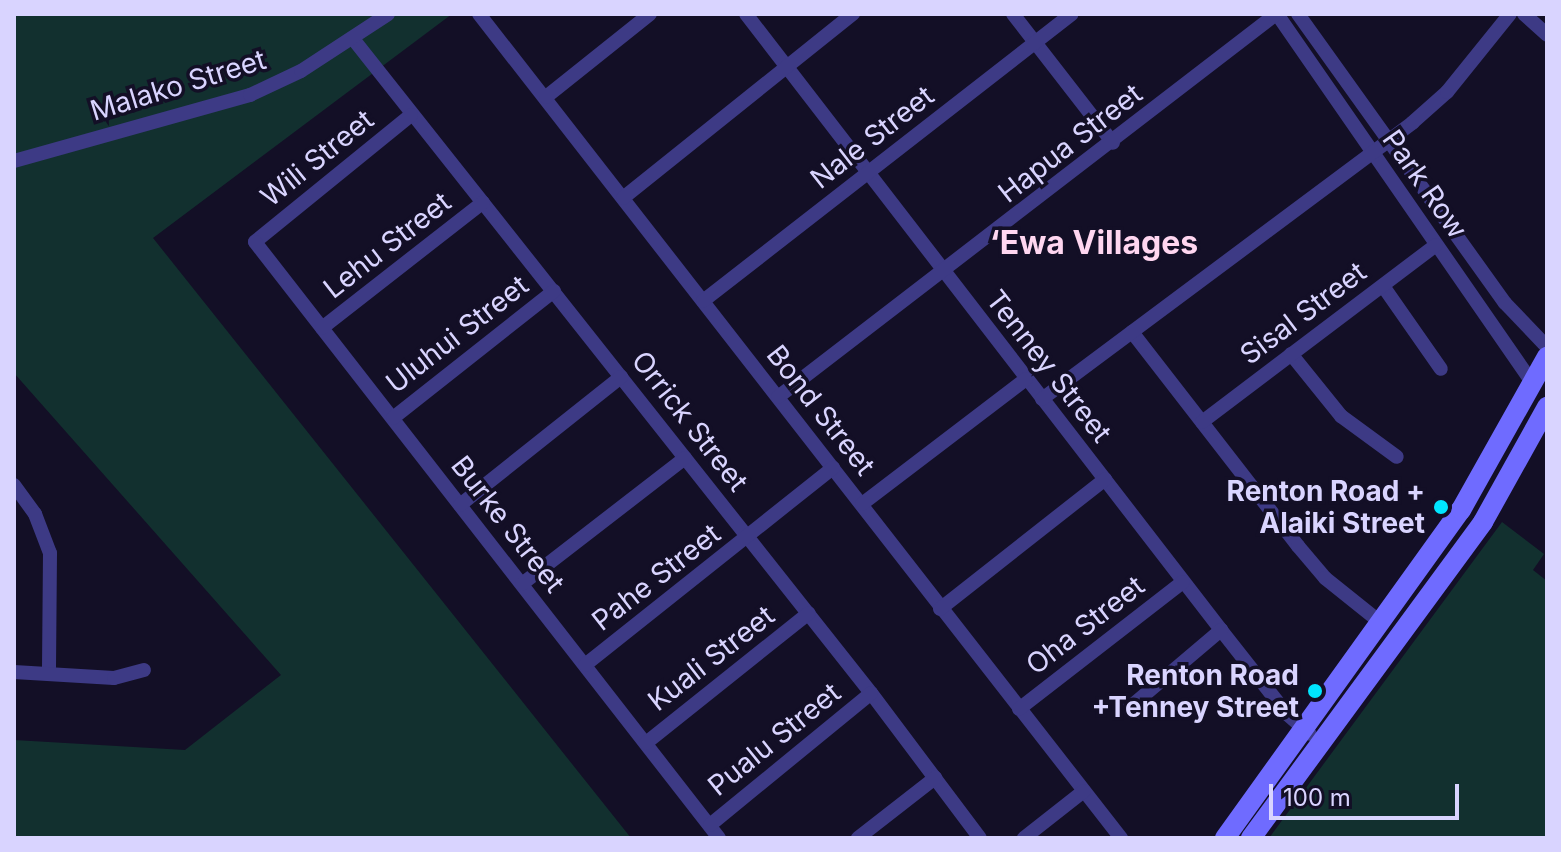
<!DOCTYPE html>
<meta charset="utf-8">
<style>
body{margin:0}
#map{position:relative;width:1561px;height:852px;overflow:hidden;background:#130f26;font-family:Inter,sans-serif}
div>[style]{position:absolute}
.green>*{inset:0;background:#12302f}
.street>*{height:14px;margin:-7px;padding:0 7px;transform-origin:7px;border-radius:7px;background:#3d3a85}
.secondary>*{height:20px;margin:-10px;padding:0 10px;transform-origin:10px;border-radius:10px;background:#6f6bff}
.dots>*{width:22px;height:22px;translate:-50% -50%;box-sizing:border-box;border:4px solid #130f26;border-radius:50%}
span{translate:-50% -50%;white-space:nowrap;text-align:center;line-height:1.15;-webkit-text-stroke:7px #130f26;paint-order:stroke}
.street-label{font-size:28px;color:#d9d4ff}
.poi-label{font-size:28px;color:#d9d4ff;font-weight:700}
.right{translate:-100% -50%;text-align:right}
.quarter-label{font-size:32px;color:#ffd6f0;font-weight:700}
.frame{position:absolute;inset:0;border:16px solid #d9d4ff;pointer-events:none}
.scale{position:absolute;left:1269px;top:784px;width:190px;height:36px;box-sizing:border-box;border:4px solid #d9d4ff;border-top:0;padding-left:10px;font-size:24px;line-height:28px;white-space:nowrap;color:#d9d4ff;-webkit-text-stroke:6px #130f26;paint-order:stroke}
</style>
<div id="map">
<div class="green">
<i style="clip-path:polygon(14px 14px,452px 14px,153px 238px,631px 838px,14px 838px,14px 740px,185px 750px,281px 675px,14px 373px)"></i>
<i style="clip-path:polygon(1502px 522px,1544px 554px,1533px 570px,1547px 581px,1547px 838px,1269px 838px)"></i>
</div>
<div class="street">
<i style="left:479px;top:14px;width:1045px;rotate:52.08deg"></i>
<i style="left:746px;top:14px;width:778px;rotate:52.36deg"></i>
<i style="left:1221px;top:630px;width:107px;rotate:51.8deg"></i>
<i style="left:1287px;top:714px;width:30px;rotate:41deg"></i>
<i style="left:1013px;top:14px;width:163px;rotate:52.2deg"></i>
<i style="left:1277px;top:14px;width:448px;rotate:55.3deg"></i>
<i style="left:1298px;top:14px;width:355px;rotate:54.4deg"></i>
<i style="left:1505px;top:303px;width:61px;rotate:46.3deg"></i>
<i style="left:1524px;top:14px;width:31px;rotate:42deg"></i>
<i style="left:354px;top:40px;width:833px;rotate:51.63deg"></i>
<i style="left:871px;top:693px;width:181px;rotate:53.1deg"></i>
<i style="left:546px;top:97px;width:133px;rotate:-38.6deg"></i>
<i style="left:411px;top:115px;width:201px;rotate:140.9deg"></i>
<i style="left:255px;top:242px;width:755px;rotate:52.1deg"></i>
<i style="left:14px;top:161px;width:245px;rotate:-15.6deg"></i>
<i style="left:250px;top:95px;width:56px;rotate:-25.2deg"></i>
<i style="left:301px;top:71px;width:104px;rotate:-33.2deg"></i>
<i style="left:623px;top:198px;width:295px;rotate:-38.7deg"></i>
<i style="left:1383px;top:286px;width:101px;rotate:55.1deg"></i>
<i style="left:703px;top:301px;width:467px;rotate:-37.9deg"></i>
<i style="left:322px;top:328px;width:204px;rotate:-38deg"></i>
<i style="left:1132px;top:332px;width:271px;rotate:52.2deg"></i>
<i style="left:1298px;top:546px;width:42px;rotate:49.8deg"></i>
<i style="left:1325px;top:578px;width:70px;rotate:38.7deg"></i>
<i style="left:1291px;top:354px;width:80px;rotate:51.1deg"></i>
<i style="left:1341px;top:416px;width:69px;rotate:36.2deg"></i>
<i style="left:778px;top:397px;width:628px;rotate:-37.56deg"></i>
<i style="left:1042px;top:399px;width:462px;rotate:-36.7deg"></i>
<i style="left:1412px;top:123px;width:47px;rotate:-41.5deg"></i>
<i style="left:1447px;top:92px;width:100px;rotate:-51.1deg"></i>
<i style="left:393px;top:418px;width:205px;rotate:-38.3deg"></i>
<i style="left:1202px;top:422px;width:293px;rotate:-37.1deg"></i>
<i style="left:14px;top:485px;width:36px;rotate:54deg"></i>
<i style="left:35px;top:514px;width:42px;rotate:69deg"></i>
<i style="left:50px;top:553px;width:121px;rotate:90.5deg"></i>
<i style="left:862px;top:504px;width:206px;rotate:-37.3deg"></i>
<i style="left:460px;top:505px;width:206px;rotate:-38.5deg"></i>
<i style="left:522px;top:584px;width:206px;rotate:-37.7deg"></i>
<i style="left:940px;top:609px;width:210px;rotate:-38.2deg"></i>
<i style="left:585px;top:665px;width:317px;rotate:-38.5deg"></i>
<i style="left:14px;top:672px;width:100px;rotate:3.4deg"></i>
<i style="left:114px;top:678px;width:31px;rotate:-15deg"></i>
<i style="left:1129px;top:708px;width:121px;rotate:-40.3deg"></i>
<i style="left:1019px;top:709px;width:207px;rotate:-37.8deg"></i>
<i style="left:646px;top:743px;width:208px;rotate:-38.6deg"></i>
<i style="left:710px;top:825px;width:208px;rotate:-39.3deg"></i>
<i style="left:858px;top:838px;width:98px;rotate:-37.9deg"></i>
<i style="left:1024px;top:838px;width:76px;rotate:-38.1deg"></i>
</div>
<div class="secondary">
<i style="left:1225px;top:838px;width:404px;rotate:-54.3deg"></i>
<i style="left:1461px;top:510px;width:176px;rotate:-60.7deg"></i>
<i style="left:1251px;top:838px;width:392px;rotate:-53.7deg"></i>
<i style="left:1483px;top:522px;width:132px;rotate:-60.9deg"></i>
</div>
<div class="dots">
<i style="left:1441px;top:507px;background:#00e5ff"></i>
<i style="left:1315px;top:691px;background:#00e5ff"></i>
</div>
<div class="street-label">
<span style="left:178px;top:85px;rotate:-17deg">Malako Street</span>
<span style="left:872px;top:137px;rotate:-38deg">Nale Street</span>
<span style="left:1070px;top:143px;rotate:-38deg">Hapua Street</span>
<span style="left:317px;top:158px;rotate:-39deg">Wili Street</span>
<span style="left:1425px;top:184px;rotate:55deg">Park Row</span>
<span style="left:387px;top:245px;rotate:-38deg">Lehu Street</span>
<span style="left:1303px;top:313px;rotate:-37deg">Sisal Street</span>
<span style="left:457px;top:334px;rotate:-38deg">Uluhui Street</span>
<span style="left:1049px;top:366px;rotate:52deg">Tenney Street</span>
<span style="left:821px;top:410px;rotate:52deg">Bond Street</span>
<span style="left:690px;top:421px;rotate:52deg">Orrick Street</span>
<span style="left:508px;top:524px;rotate:52deg">Burke Street</span>
<span style="left:656px;top:577px;rotate:-38deg">Pahe Street</span>
<span style="left:1085px;top:625px;rotate:-38deg">Oha Street</span>
<span style="left:711px;top:658px;rotate:-38deg">Kuali Street</span>
<span style="left:774px;top:739px;rotate:-39deg">Pualu Street</span>
</div>
<div class="poi-label">
<span class="right" style="left:1425px;top:507px">Renton Road +<br>Alaiki Street</span>
<span class="right" style="left:1299px;top:691px">Renton Road<br>+Tenney Street</span>
</div>
<div class="quarter-label">
<span style="left:1094px;top:243px">‘Ewa Villages</span>
</div>
<div class="frame"></div>
<div class="scale">100 m</div>
</div>
